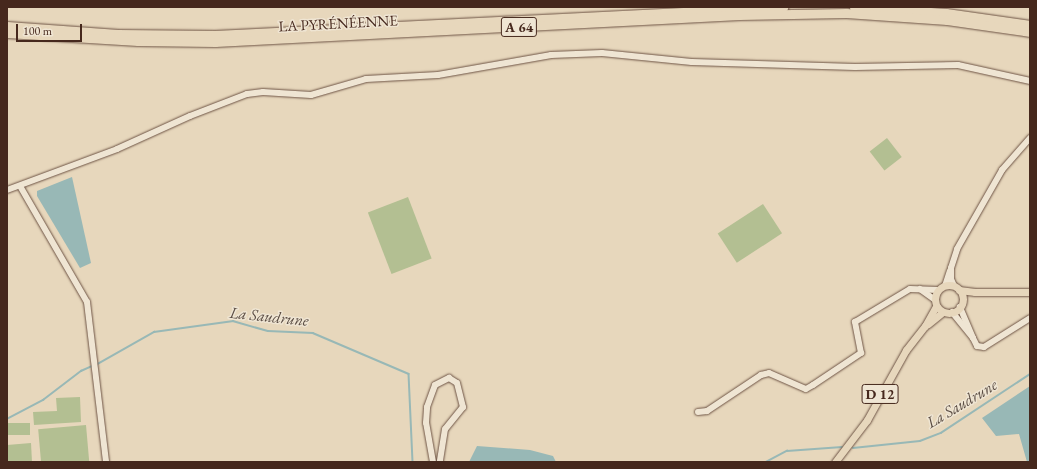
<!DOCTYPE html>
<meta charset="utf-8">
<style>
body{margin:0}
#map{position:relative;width:1037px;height:469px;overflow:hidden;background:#e7d7bc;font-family:"EB Garamond",serif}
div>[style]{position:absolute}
.green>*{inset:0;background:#b3bf92;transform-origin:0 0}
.water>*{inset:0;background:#98b8b6}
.stream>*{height:1.5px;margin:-0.75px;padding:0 0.75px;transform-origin:0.75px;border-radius:0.75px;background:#98b8b6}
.roads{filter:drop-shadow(0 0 1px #6e5445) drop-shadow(0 0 1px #6e5445)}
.minor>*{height:6px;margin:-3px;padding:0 3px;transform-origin:3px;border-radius:3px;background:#efe5d3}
.major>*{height:7px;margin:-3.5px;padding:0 3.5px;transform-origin:3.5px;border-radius:3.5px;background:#e7d7bc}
.major>.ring{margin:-3.5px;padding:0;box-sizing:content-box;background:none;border:7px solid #e7d7bc;border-radius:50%}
.highway>*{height:9px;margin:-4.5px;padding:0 4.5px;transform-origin:4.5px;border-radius:4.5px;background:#e7d7bc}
span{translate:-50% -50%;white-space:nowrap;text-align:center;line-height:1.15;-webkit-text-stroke:3px #efe5d3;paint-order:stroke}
.shield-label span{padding:1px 3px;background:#efe5d3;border:1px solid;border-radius:3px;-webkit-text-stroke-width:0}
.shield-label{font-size:14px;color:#46281d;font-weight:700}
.street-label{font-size:15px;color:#46281d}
.water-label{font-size:16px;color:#5a4c43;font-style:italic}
.frame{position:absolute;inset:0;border:8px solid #46281d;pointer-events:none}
.scale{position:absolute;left:16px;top:24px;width:66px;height:18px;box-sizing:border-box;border:2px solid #46281d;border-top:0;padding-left:5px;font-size:12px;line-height:14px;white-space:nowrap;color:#46281d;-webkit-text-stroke:3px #efe5d3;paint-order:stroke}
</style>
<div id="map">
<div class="green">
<i style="left:887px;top:138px;width:24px;height:22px;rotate:52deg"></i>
<i style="left:408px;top:197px;width:66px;height:43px;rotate:69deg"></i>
<i style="left:763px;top:204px;width:35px;height:54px;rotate:57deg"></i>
<i style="clip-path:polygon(80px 397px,81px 422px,34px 425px,33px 412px,57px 411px,56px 398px)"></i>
<i style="left:30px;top:423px;width:12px;height:23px;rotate:90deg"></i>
<i style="left:86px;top:425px;width:37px;height:48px;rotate:85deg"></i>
<i style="clip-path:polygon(31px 443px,32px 462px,7px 462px,7px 445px)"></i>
</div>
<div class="water">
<i style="clip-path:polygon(72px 177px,91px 263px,80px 268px,37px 196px,37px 191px)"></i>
<i style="clip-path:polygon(1030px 386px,1030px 462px,1027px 462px,1019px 434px,996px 436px,982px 418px)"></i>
<i style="clip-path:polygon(477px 446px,530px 450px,553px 456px,556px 462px,469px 462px)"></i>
</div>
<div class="stream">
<i style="left:96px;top:365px;width:67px;rotate:-29.6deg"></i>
<i style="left:154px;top:332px;width:80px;rotate:-7.9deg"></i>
<i style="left:233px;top:321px;width:36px;rotate:16deg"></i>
<i style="left:268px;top:331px;width:45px;rotate:2.5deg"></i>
<i style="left:313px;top:333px;width:104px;rotate:23.1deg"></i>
<i style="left:409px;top:374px;width:88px;rotate:87.4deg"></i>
<i style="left:7px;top:419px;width:41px;rotate:-27.8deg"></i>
<i style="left:43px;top:400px;width:48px;rotate:-37.3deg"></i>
<i style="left:81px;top:371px;width:12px;rotate:-24deg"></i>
<i style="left:853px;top:448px;width:67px;rotate:-6deg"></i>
<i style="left:920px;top:441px;width:22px;rotate:-21deg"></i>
<i style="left:941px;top:433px;width:107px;rotate:-33.5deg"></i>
<i style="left:766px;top:462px;width:24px;rotate:-28deg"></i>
<i style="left:787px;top:451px;width:55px;rotate:-4.2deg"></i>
</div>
<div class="roads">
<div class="minor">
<i style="left:20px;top:186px;width:134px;rotate:60deg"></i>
<i style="left:87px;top:302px;width:161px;rotate:83.2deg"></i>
<i style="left:7px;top:190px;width:117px;rotate:-20.4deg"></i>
<i style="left:117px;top:149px;width:80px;rotate:-24.3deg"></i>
<i style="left:190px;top:116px;width:61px;rotate:-21.1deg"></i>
<i style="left:247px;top:94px;width:16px;rotate:-7deg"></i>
<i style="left:263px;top:92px;width:48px;rotate:3.6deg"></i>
<i style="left:311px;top:95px;width:57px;rotate:-16.2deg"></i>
<i style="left:366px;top:79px;width:72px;rotate:-3.2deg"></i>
<i style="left:438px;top:75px;width:115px;rotate:-10deg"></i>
<i style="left:551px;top:55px;width:51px;rotate:-2.2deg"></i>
<i style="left:602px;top:53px;width:90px;rotate:5.7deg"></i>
<i style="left:692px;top:62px;width:163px;rotate:1.8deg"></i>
<i style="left:855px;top:67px;width:103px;rotate:-1.1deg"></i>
<i style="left:958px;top:65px;width:74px;rotate:12.5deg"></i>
<i style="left:945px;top:286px;width:16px;rotate:-72deg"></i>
<i style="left:954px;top:286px;width:8px;rotate:-113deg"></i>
<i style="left:951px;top:279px;width:11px;rotate:-90deg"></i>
<i style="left:951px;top:268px;width:20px;rotate:-72deg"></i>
<i style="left:957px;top:249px;width:91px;rotate:-60.3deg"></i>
<i style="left:1002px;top:170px;width:43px;rotate:-48.8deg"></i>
<i style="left:920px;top:289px;width:19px;rotate:36deg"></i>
<i style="left:952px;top:312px;width:33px;rotate:51deg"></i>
<i style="left:973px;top:338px;width:34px;rotate:-113deg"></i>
<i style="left:973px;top:338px;width:9px;rotate:63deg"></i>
<i style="left:977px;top:346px;width:7px;rotate:8deg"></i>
<i style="left:984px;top:347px;width:54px;rotate:-32.2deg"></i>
<i style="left:698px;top:412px;width:9px;rotate:-6deg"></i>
<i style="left:707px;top:411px;width:65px;rotate:-33.7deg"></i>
<i style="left:761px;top:375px;width:8px;rotate:-14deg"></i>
<i style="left:769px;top:373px;width:40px;rotate:23.4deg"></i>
<i style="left:806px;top:389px;width:8px;rotate:-30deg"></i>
<i style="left:813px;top:385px;width:58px;rotate:-33.7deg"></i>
<i style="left:861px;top:353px;width:32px;rotate:-101deg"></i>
<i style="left:855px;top:322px;width:64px;rotate:-31deg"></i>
<i style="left:910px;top:289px;width:28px;rotate:2deg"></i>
<i style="left:433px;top:462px;width:40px;rotate:-100deg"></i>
<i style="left:426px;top:423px;width:16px;rotate:-86deg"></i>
<i style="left:427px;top:407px;width:23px;rotate:-70deg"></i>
<i style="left:435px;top:385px;width:16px;rotate:-27deg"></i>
<i style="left:449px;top:378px;width:9px;rotate:32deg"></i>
<i style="left:457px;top:383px;width:25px;rotate:76deg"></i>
<i style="left:463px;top:407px;width:28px;rotate:129deg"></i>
<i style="left:445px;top:429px;width:33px;rotate:99deg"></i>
</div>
<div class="major">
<i class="ring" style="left:935px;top:285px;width:21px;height:21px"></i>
<i style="left:959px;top:290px;width:16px;rotate:7deg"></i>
<i style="left:975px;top:292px;width:55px"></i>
<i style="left:928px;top:324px;width:19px;rotate:-39deg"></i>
<i style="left:835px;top:462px;width:53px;rotate:-52.7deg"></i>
<i style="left:867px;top:420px;width:80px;rotate:-60.9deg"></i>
<i style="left:906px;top:350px;width:31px;rotate:-52deg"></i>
<i style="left:925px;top:326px;width:23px;rotate:-61deg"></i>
</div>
<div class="highway">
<i style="left:854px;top:7px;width:92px;rotate:3.7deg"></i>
<i style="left:946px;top:13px;width:85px;rotate:8.1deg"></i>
<i style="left:7px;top:26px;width:111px;rotate:4.1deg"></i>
<i style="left:118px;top:34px;width:97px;rotate:0.6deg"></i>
<i style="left:215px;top:35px;width:569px;rotate:-2.82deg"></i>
<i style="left:7px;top:33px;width:131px;rotate:3.5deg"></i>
<i style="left:138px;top:41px;width:77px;rotate:0.7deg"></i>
<i style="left:215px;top:42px;width:525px;rotate:-2.95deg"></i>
<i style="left:739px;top:15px;width:107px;rotate:-1.1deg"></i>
<i style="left:846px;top:13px;width:101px;rotate:4deg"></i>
<i style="left:947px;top:20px;width:84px;rotate:8.2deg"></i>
</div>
</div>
<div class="shield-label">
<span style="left:519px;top:27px">A 64</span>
<span style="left:880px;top:394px">D 12</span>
</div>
<div class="street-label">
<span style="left:338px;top:23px;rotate:-3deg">LA PYRÉNÉENNE</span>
</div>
<div class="water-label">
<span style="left:269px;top:317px;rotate:6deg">La Saudrune</span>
<span style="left:962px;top:404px;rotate:-31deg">La Saudrune</span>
</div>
<div class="frame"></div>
<div class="scale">100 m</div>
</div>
